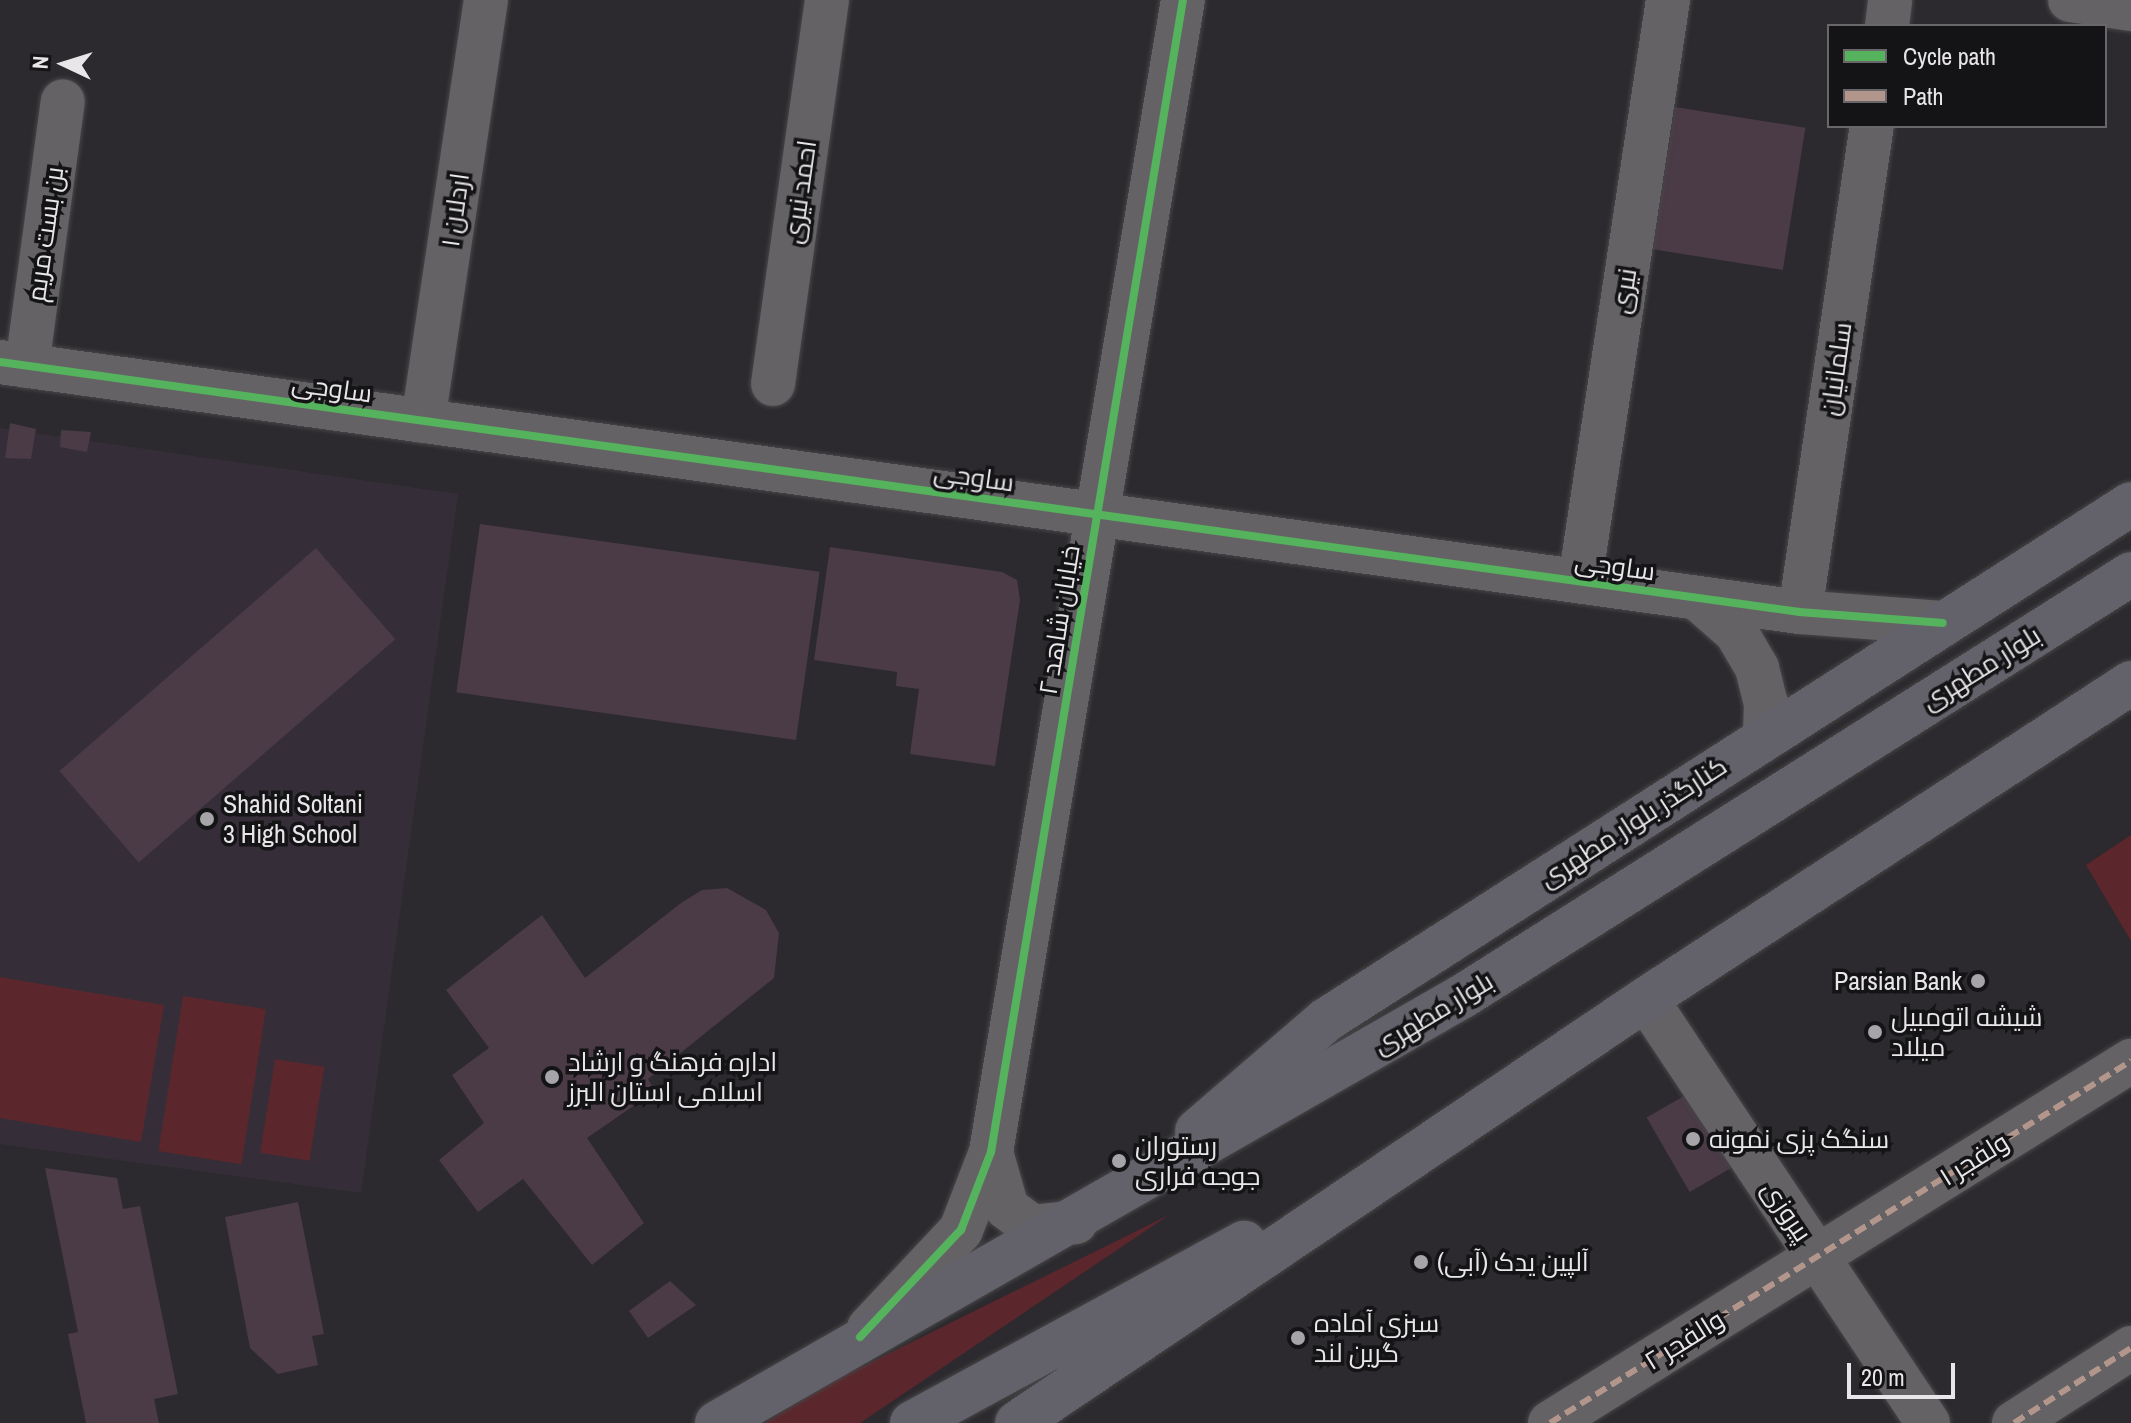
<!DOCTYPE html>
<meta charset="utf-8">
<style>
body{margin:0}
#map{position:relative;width:2131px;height:1423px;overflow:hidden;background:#2c2a2e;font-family:"Archivo Narrow",Cairo,sans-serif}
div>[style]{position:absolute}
.built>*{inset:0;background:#352e38}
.green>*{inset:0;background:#5b272c;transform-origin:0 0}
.building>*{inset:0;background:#4a3b46;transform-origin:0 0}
.roads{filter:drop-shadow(0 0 2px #474648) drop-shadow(0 0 2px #474648)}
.minor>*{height:44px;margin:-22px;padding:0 22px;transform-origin:22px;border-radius:22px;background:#646265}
.major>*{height:44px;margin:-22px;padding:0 22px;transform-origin:22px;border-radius:22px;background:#63616a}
.quiet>*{height:6px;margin-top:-3px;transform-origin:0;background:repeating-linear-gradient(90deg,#b2968c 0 12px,transparent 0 18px)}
.cycleway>*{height:8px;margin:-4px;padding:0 4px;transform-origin:4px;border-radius:4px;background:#56b35d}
.dots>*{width:22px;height:22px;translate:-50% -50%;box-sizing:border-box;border:4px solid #141315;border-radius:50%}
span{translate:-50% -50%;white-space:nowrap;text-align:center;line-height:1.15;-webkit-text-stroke:7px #141315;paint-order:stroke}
.street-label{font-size:26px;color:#e8e6e9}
.poi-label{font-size:26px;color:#e8e6e9}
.left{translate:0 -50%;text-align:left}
.right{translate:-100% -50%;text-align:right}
.legend{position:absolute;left:1827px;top:24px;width:280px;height:104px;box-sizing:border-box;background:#141315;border:2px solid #69676a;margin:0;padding:10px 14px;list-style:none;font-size:24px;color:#e8e6e9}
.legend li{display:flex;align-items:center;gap:16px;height:40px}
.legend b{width:40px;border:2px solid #69676a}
.north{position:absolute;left:24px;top:24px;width:80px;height:80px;-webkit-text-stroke:6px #141315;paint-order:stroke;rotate:274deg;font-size:22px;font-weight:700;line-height:32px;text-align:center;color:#e8e6e9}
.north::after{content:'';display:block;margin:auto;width:28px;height:36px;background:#e8e6e9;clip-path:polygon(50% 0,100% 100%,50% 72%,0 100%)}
.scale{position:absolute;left:1847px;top:1363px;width:108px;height:36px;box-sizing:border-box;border:4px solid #e8e6e9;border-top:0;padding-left:10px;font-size:24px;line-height:28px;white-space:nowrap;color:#e8e6e9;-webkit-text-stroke:6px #141315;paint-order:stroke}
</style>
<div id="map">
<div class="built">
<i style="clip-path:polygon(0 428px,458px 494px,361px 1193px,0 1144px)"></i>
</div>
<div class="green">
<i style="clip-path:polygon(2131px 835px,2131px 941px,2086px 865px)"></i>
<i style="clip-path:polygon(0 977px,164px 1005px,141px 1142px,0 1118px)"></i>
<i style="left:183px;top:996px;width:84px;height:157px;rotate:9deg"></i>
<i style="left:275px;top:1059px;width:50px;height:95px;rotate:9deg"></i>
<i style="clip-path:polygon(1169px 1215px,860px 1423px,764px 1423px,841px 1377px)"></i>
</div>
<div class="building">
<i style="left:1675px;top:107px;width:132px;height:144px;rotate:9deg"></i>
<i style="clip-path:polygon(10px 423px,36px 429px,31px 459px,5px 458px)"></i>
<i style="clip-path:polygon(61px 430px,91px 432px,87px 452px,60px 447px)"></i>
<i style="left:480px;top:524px;width:343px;height:170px;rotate:8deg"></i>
<i style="clip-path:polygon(830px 547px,1002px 572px,1017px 580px,1020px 600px,995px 766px,910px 754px,919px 689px,896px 686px,897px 672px,814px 660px)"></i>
<i style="left:316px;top:548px;width:121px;height:340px;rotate:49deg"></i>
<i style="clip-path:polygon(727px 888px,766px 910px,779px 933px,774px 978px,648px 1079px,655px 1091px,587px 1138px,644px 1223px,592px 1265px,523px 1179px,478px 1212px,439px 1160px,484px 1123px,452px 1075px,489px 1048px,446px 990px,542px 915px,585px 978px,681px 903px,702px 890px)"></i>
<i style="left:1696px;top:1089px;width:86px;height:57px;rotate:60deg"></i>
<i style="clip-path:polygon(45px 1168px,117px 1178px,123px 1209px,140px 1206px,178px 1394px,154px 1399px,159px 1423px,86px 1423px,68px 1334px,78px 1332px)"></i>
<i style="clip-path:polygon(298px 1202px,324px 1334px,312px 1336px,318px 1365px,278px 1374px,250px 1348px,225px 1217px)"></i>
<i style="clip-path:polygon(670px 1281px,696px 1305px,648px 1338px,629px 1311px)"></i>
</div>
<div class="roads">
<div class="minor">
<i style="left:2070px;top:0;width:62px;rotate:8.4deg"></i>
<i style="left:1887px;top:26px;width:26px;rotate:-83deg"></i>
<i style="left:0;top:362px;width:1817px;rotate:7.91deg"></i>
<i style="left:1800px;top:612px;width:143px;rotate:4.4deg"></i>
<i style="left:27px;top:366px;width:267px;rotate:-82.3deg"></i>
<i style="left:773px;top:384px;width:388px;rotate:-82deg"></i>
<i style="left:423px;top:421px;width:426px;rotate:-81.5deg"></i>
<i style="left:1580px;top:581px;width:588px;rotate:-81.39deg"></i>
<i style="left:1697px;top:598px;width:52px;rotate:41.1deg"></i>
<i style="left:1736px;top:632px;width:42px;rotate:59.7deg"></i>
<i style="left:1757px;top:668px;width:36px;rotate:76deg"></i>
<i style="left:1766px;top:703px;width:34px;rotate:92deg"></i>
<i style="left:1800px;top:612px;width:491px;rotate:-81.6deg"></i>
<i style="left:1646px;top:999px;width:509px;rotate:56.37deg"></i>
<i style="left:991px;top:1152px;width:58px;rotate:74.1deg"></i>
<i style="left:1007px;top:1208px;width:31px;rotate:37deg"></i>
<i style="left:1032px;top:1227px;width:44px;rotate:-6.5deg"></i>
<i style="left:869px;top:1328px;width:134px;rotate:-46.8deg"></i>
<i style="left:961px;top:1230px;width:84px;rotate:-69deg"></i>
<i style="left:991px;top:1152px;width:1168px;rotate:-80.54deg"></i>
<i style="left:1550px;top:1423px;width:685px;rotate:-31.93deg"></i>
<i style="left:2014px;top:1423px;width:139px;rotate:-32.7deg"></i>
</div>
<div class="major">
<i style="left:1197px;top:1131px;width:170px;rotate:-40.7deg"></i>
<i style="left:1326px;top:1020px;width:956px;rotate:-32.66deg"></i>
<i style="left:717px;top:1423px;width:860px;rotate:-29.79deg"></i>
<i style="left:1463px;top:996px;width:790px;rotate:-32.28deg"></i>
<i style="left:912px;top:1423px;width:378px;rotate:-28.5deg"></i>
<i style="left:1017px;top:1423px;width:759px;rotate:-33.98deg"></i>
<i style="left:1646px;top:999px;width:579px;rotate:-33.09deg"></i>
</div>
</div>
<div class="quiet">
<i style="left:1550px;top:1423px;width:685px;rotate:-31.93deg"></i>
<i style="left:2014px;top:1423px;width:139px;rotate:-32.7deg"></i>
</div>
<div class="cycleway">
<i style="left:0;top:362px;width:1817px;rotate:7.91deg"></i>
<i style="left:1800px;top:612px;width:143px;rotate:4.4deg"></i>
<i style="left:860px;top:1337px;width:147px;rotate:-46.7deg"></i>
<i style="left:961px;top:1230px;width:84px;rotate:-69deg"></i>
<i style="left:991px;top:1152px;width:1168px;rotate:-80.54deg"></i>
</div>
<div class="dots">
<i style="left:207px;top:819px;background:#a6a4a8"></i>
<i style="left:1978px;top:981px;background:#a6a4a8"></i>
<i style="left:1875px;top:1032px;background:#a6a4a8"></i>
<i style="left:552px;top:1077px;background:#a6a4a8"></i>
<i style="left:1693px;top:1139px;background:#a6a4a8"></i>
<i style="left:1119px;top:1161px;background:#a6a4a8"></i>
<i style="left:1421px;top:1262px;background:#a6a4a8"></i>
<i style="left:1298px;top:1338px;background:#a6a4a8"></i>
</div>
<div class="street-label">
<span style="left:800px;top:192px;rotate:-82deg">احمد نیری</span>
<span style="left:455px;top:210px;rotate:-82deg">اردلان ۱</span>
<span style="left:45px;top:234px;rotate:-82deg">بن بست مریم</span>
<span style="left:1624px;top:291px;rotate:-81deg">نیری</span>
<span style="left:1836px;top:369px;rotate:-82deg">سلمانیان</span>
<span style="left:332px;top:388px;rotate:8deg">ساوجی</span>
<span style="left:974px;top:477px;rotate:8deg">ساوجی</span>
<span style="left:1615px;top:566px;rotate:8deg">ساوجی</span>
<span style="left:1059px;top:620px;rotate:-81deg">خیابان شاهد ۲</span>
<span style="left:1981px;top:668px;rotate:-32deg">بلوار مطهری</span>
<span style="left:1633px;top:822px;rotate:-33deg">کنارگذر بلوار مطهری</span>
<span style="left:1433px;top:1013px;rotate:-31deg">بلوار مطهری</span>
<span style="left:1974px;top:1159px;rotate:-32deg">ولفجر ۱</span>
<span style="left:1787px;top:1211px;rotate:56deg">پیروزی</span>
<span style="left:1684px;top:1340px;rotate:-32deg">والفجر ۲</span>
</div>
<div class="poi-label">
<span class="left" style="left:223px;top:819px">Shahid Soltani<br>3 High School</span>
<span class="right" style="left:1962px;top:981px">Parsian Bank</span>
<span class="left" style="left:1891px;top:1032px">شیشه اتومبیل<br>میلاد</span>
<span class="left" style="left:568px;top:1077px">اداره فرهنگ و ارشاد<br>اسلامی استان البرز</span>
<span class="left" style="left:1709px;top:1139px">سنگک پزی نمونه</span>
<span class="left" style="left:1135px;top:1161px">رستوران<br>جوجه فراری</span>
<span class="left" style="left:1437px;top:1262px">آلپین یدک (آبی)</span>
<span class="left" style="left:1314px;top:1338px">سبزی آماده<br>گرین لند</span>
</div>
<ul class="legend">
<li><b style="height:10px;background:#56b35d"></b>Cycle path</li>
<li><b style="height:10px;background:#b2968c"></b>Path</li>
</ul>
<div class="north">N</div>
<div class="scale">20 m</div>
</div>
